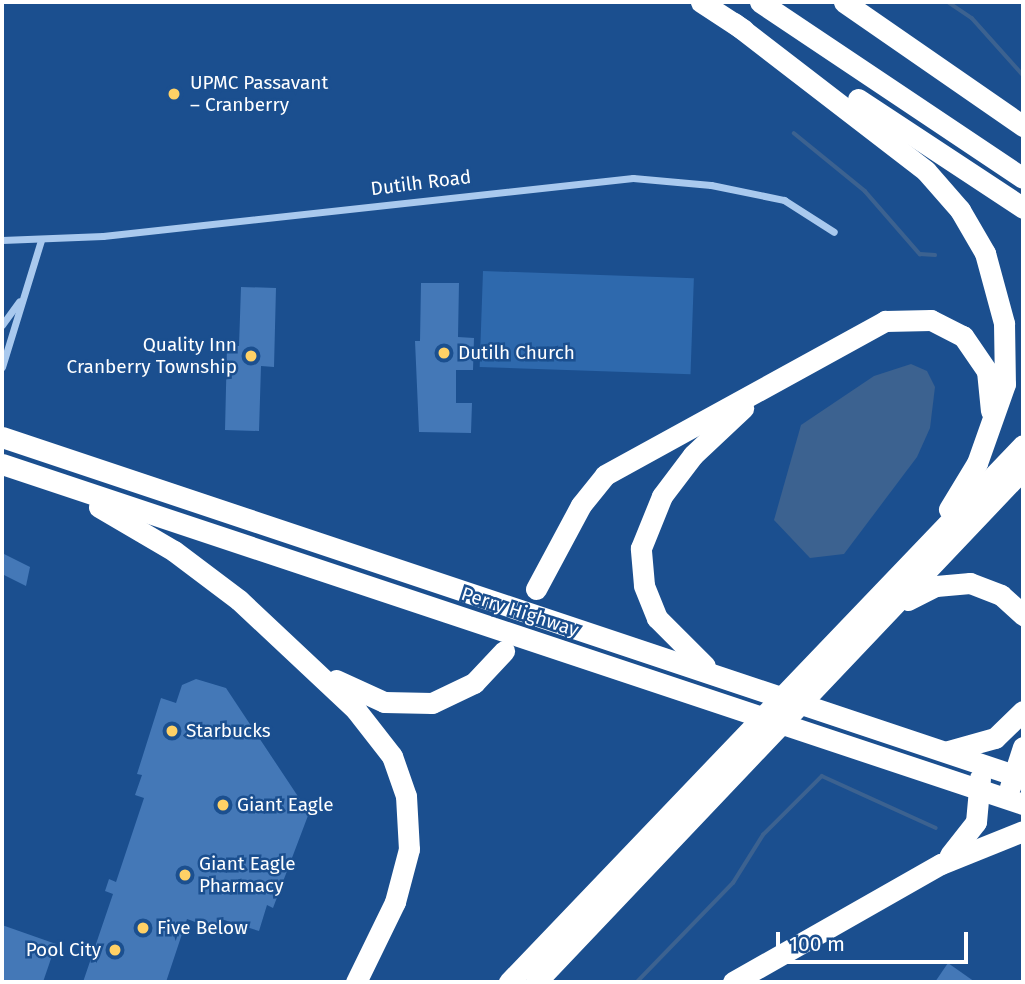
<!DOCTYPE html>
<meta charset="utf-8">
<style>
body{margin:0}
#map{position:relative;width:1025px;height:984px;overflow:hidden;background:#1b4f8f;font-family:"Fira Sans",sans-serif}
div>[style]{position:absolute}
.green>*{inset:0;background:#2e69ad;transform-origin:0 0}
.water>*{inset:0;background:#3c6290}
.stream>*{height:3.5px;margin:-1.75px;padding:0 1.75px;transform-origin:1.75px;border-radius:1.75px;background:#3c6290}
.building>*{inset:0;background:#4478b7}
.street>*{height:7px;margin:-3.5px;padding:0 3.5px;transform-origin:3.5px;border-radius:3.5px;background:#a9c9ee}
.highway>*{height:21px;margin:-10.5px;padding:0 10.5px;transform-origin:10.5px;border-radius:10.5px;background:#fff}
.dots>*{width:19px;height:19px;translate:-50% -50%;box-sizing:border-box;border:4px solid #1b4f8f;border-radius:50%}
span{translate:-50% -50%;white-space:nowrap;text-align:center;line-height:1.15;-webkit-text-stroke:5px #1b4f8f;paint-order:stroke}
.poi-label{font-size:19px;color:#fff}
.left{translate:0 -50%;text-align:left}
.right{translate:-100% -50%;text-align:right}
.street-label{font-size:19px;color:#fff}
.frame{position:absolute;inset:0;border:4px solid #fff;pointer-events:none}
.scale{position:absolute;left:776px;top:932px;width:192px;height:32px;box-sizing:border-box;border:4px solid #fff;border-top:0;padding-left:9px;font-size:21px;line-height:24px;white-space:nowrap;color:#fff;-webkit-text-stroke:5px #1b4f8f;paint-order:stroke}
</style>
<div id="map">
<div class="green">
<i style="left:483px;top:271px;width:211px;height:96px;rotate:2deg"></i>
</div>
<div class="water">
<i style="clip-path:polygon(911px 364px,927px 371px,935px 387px,930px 428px,917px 457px,844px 554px,810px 558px,774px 520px,801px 425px,874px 376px)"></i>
</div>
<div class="stream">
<i style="left:948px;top:2px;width:29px;rotate:34deg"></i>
<i style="left:972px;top:18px;width:76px;rotate:48.2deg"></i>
<i style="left:794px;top:133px;width:92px;rotate:39.2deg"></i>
<i style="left:865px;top:191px;width:84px;rotate:48.9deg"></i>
<i style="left:920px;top:254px;width:15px;rotate:4deg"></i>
<i style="left:637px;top:982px;width:138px;rotate:-45.9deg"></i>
<i style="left:733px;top:883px;width:57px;rotate:-58deg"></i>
<i style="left:763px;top:835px;width:83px;rotate:-45deg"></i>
<i style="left:822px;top:776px;width:125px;rotate:24.5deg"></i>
</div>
<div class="building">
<i style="clip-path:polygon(421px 283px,459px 283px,458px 337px,474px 338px,473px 370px,456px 370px,456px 403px,472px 403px,471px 433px,419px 432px,415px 341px,420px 341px)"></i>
<i style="clip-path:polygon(241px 287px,276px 288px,274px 367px,261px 366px,259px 431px,225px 430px,227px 346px,239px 346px)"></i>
<i style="clip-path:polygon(2px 553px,30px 567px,26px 586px,2px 574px)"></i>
<i style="clip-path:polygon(196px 679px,226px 688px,309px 813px,273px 908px,267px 905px,259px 931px,221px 919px,217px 930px,187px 919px,166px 982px,83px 982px,113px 894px,105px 891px,109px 879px,116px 882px,144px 798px,135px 795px,142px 775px,137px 774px,161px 698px,176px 703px,182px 685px)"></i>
<i style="clip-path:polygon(2px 925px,56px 944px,43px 982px,2px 982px)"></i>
<i style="clip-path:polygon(948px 963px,975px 982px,935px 982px)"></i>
</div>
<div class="street">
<i style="left:2px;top:240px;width:101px;rotate:-2.3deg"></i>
<i style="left:103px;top:236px;width:533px;rotate:-6.25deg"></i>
<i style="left:633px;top:178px;width:78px;rotate:5.1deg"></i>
<i style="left:711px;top:185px;width:75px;rotate:11.6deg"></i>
<i style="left:784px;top:200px;width:59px;rotate:32.6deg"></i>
<i style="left:2px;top:325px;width:29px;rotate:-54deg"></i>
<i style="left:2px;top:367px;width:133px;rotate:-72.9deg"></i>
</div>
<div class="highway">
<i style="left:701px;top:2px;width:51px;rotate:33.1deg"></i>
<i style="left:760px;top:2px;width:316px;rotate:33.8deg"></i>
<i style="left:844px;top:2px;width:218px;rotate:34.7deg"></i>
<i style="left:734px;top:23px;width:242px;rotate:37.6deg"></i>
<i style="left:926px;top:171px;width:52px;rotate:48.9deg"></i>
<i style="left:960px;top:210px;width:50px;rotate:59.8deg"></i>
<i style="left:985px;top:253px;width:73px;rotate:74.8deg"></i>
<i style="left:1004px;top:323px;width:61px;rotate:89.1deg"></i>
<i style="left:1005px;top:384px;width:84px;rotate:109.5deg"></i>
<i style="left:977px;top:463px;width:54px;rotate:121.3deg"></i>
<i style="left:858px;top:99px;width:198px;rotate:33.4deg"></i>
<i style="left:2px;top:437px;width:1076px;rotate:18.47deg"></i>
<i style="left:2px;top:464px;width:1076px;rotate:18.42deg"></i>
<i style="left:99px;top:507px;width:87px;rotate:30.4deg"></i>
<i style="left:174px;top:551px;width:81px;rotate:37deg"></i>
<i style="left:239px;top:600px;width:161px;rotate:43.2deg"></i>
<i style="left:356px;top:710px;width:58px;rotate:52deg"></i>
<i style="left:392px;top:756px;width:42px;rotate:70.7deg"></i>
<i style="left:406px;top:796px;width:53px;rotate:86.8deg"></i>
<i style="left:409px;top:849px;width:55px;rotate:104.8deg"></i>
<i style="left:395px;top:902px;width:89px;rotate:116deg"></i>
<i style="left:536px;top:589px;width:95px;rotate:-61.8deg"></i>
<i style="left:581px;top:505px;width:38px;rotate:-51deg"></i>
<i style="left:605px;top:475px;width:320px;rotate:-28.8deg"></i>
<i style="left:885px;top:321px;width:46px;rotate:-1.2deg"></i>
<i style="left:931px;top:320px;width:36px;rotate:27deg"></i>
<i style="left:963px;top:336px;width:42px;rotate:55.6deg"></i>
<i style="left:987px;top:371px;width:40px;rotate:84.3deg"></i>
<i style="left:908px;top:600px;width:31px;rotate:-27deg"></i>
<i style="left:936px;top:586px;width:34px;rotate:-5deg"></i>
<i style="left:970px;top:583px;width:33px;rotate:21deg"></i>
<i style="left:1001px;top:595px;width:30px;rotate:42deg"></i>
<i style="left:705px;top:666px;width:68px;rotate:-135deg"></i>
<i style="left:657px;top:618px;width:35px;rotate:-112deg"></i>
<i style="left:644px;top:585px;width:37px;rotate:-95deg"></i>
<i style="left:641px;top:548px;width:56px;rotate:-68deg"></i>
<i style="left:662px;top:496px;width:51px;rotate:-52.9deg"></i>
<i style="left:693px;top:455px;width:69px;rotate:-43.2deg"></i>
<i style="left:336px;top:680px;width:53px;rotate:24.6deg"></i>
<i style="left:384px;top:702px;width:48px;rotate:1.2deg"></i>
<i style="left:432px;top:703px;width:47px;rotate:-25.5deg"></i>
<i style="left:474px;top:683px;width:44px;rotate:-46.8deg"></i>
<i style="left:948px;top:751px;width:49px;rotate:-15.5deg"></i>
<i style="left:995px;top:738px;width:39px;rotate:-44deg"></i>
<i style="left:1010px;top:787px;width:42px;rotate:-72deg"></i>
<i style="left:950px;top:855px;width:42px;rotate:-51.8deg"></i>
<i style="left:976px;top:822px;width:44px;rotate:-84.8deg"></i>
<i style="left:509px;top:982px;width:743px;rotate:-46.25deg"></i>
<i style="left:536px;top:982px;width:707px;rotate:-46.49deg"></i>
<i style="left:733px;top:982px;width:239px;rotate:-29.6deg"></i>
<i style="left:941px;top:864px;width:88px;rotate:-21.9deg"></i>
</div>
<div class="dots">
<i style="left:174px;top:94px;background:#ffd166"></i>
<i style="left:444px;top:353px;background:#ffd166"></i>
<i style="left:251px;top:356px;background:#ffd166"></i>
<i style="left:172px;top:731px;background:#ffd166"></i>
<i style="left:223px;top:805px;background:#ffd166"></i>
<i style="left:185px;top:875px;background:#ffd166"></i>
<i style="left:143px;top:928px;background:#ffd166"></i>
<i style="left:115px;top:950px;background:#ffd166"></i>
</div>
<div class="poi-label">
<span class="left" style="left:190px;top:94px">UPMC Passavant<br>– Cranberry</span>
<span class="right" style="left:237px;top:356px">Quality Inn<br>Cranberry Township</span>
<span class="left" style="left:458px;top:353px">Dutilh Church</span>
<span class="left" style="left:186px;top:731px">Starbucks</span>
<span class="left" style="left:237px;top:805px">Giant Eagle</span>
<span class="left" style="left:199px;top:875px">Giant Eagle<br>Pharmacy</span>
<span class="left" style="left:157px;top:928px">Five Below</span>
<span class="right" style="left:101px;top:950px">Pool City</span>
</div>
<div class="street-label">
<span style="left:421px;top:183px;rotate:-7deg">Dutilh Road</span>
<span style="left:520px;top:612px;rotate:18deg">Perry Highway</span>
</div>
<div class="frame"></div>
<div class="scale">100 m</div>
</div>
